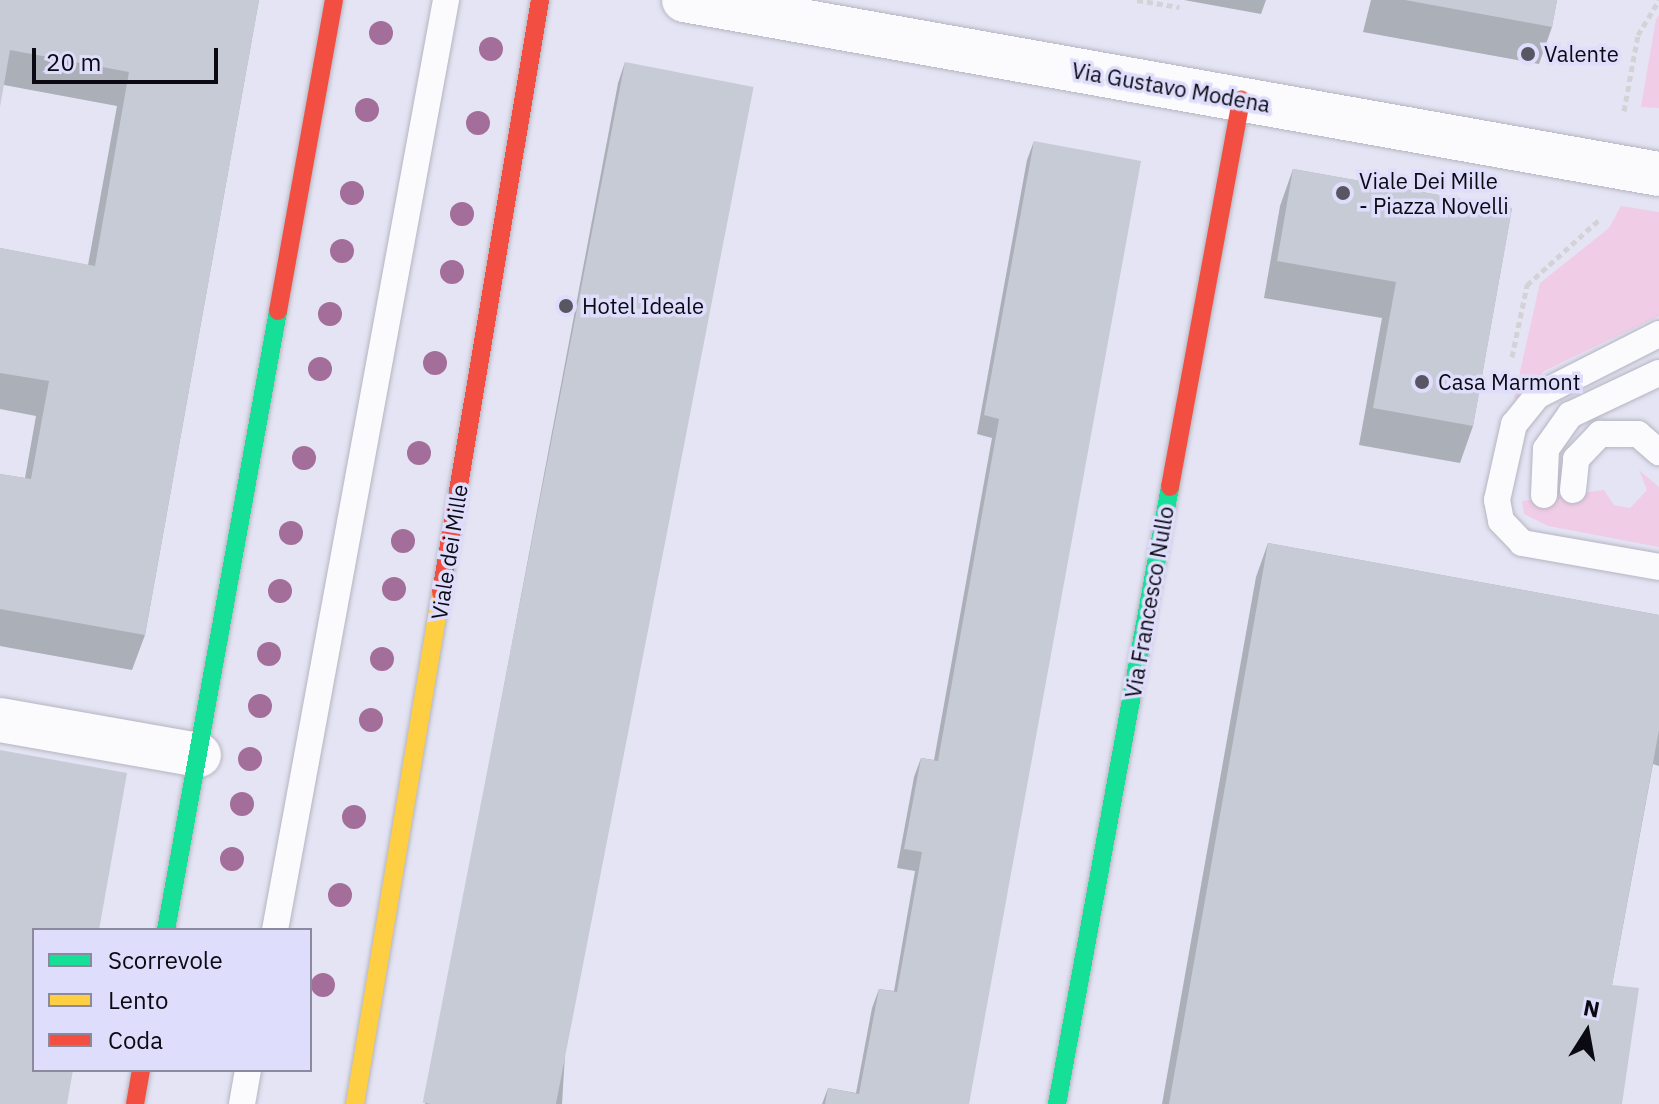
<!DOCTYPE html>
<style>
body{margin:0}
#map{position:relative;width:1659px;height:1104px;overflow:hidden;background:#e4e4f4;font-family:"IBM Plex Sans",sans-serif}
div>[style]{position:absolute}
.green>*{inset:0;background:#f1cce7}
.path>*{height:5px;margin-top:-2.5px;transform-origin:0;background:repeating-linear-gradient(90deg,#d3d3d7 0 6px,transparent 0 10px)}
.roads{filter:drop-shadow(0 0 2px #b5b5c1) drop-shadow(0 0 2px #b5b5c1)}
.lane>*{height:26px;margin:-13px;padding:0 13px;transform-origin:13px;border-radius:13px;background:#fbfbfd}
.street>*{height:44px;margin:-22px;padding:0 22px;transform-origin:22px;border-radius:22px;background:#fbfbfd}
.fast>*{height:18px;margin:-9px;padding:0 9px;transform-origin:9px;border-radius:9px;background:#16e098}
.slow>*{height:18px;margin:-9px;padding:0 9px;transform-origin:9px;border-radius:9px;background:#ffcf43}
.jam>*{height:18px;margin:-9px;padding:0 9px;transform-origin:9px;border-radius:9px;background:#f24e42}
.trees>*{width:24px;height:24px;margin:-12px;border-radius:50%;background:#a36e99}
.wall>*{inset:0;background:#abafb8}
.building>*{inset:0;background:#c7cbd6;transform-origin:0 0}
.dots>*{width:22px;height:22px;translate:-50% -50%;box-sizing:border-box;border:4px solid #deddfb;border-radius:50%}
span{translate:-50% -50%;white-space:nowrap;text-align:center;line-height:1.15;-webkit-text-stroke:7px #deddfb;paint-order:stroke}
.poi-label{font-size:22px;color:#0b0a13}
.left{translate:0 -50%;text-align:left}
.street-label{font-size:22px;color:#0b0a13}
.legend{position:absolute;left:32px;top:928px;width:280px;height:144px;box-sizing:border-box;background:#deddfb;border:2px solid #8a899e;margin:0;padding:10px 14px;list-style:none;font-size:24px;color:#0b0a13}
.legend li{display:flex;align-items:center;gap:16px;height:40px}
.legend b{width:40px;border:2px solid #8a899e}
.north{position:absolute;left:1547px;top:992px;width:80px;height:80px;-webkit-text-stroke:6px #deddfb;paint-order:stroke;rotate:11deg;font-size:22px;font-weight:700;line-height:32px;text-align:center;color:#0b0a13}
.north::after{content:'';display:block;margin:auto;width:28px;height:36px;background:#0b0a13;clip-path:polygon(50% 0,100% 100%,50% 72%,0 100%)}
.scale{position:absolute;left:32px;top:48px;width:186px;height:36px;box-sizing:border-box;border:4px solid #0b0a13;border-top:0;padding-left:10px;font-size:24px;line-height:28px;white-space:nowrap;color:#0b0a13;-webkit-text-stroke:6px #deddfb;paint-order:stroke}
</style>
<div id="map">
<div class="green">
<i style="clip-path:polygon(1659px 15px,1659px 108px,1641px 107px,1656px 19px)"></i>
<i style="clip-path:polygon(1621px 206px,1659px 212px,1659px 316px,1544px 371px,1521px 399px,1514px 398px,1540px 283px,1609px 228px)"></i>
<i style="clip-path:polygon(1639px 470px,1659px 487px,1659px 547px,1548px 526px,1524px 514px,1522px 501px,1604px 490px,1614px 505px,1630px 508px,1647px 490px)"></i>
</div>
<div class="path">
<i style="left:1137px;top:0;width:43px;rotate:9.5deg"></i>
<i style="left:1624px;top:111px;width:77px;rotate:-79.6deg"></i>
<i style="left:1638px;top:35px;width:41px;rotate:-59deg"></i>
<i style="left:1512px;top:357px;width:74px;rotate:-78.2deg"></i>
<i style="left:1527px;top:285px;width:100px;rotate:-42.2deg"></i>
</div>
<div class="roads">
<div class="lane">
<i style="left:1659px;top:334px;width:137px;rotate:153.1deg"></i>
<i style="left:1537px;top:396px;width:36px;rotate:129deg"></i>
<i style="left:1514px;top:424px;width:78px;rotate:102.6deg"></i>
<i style="left:1497px;top:500px;width:21px;rotate:79deg"></i>
<i style="left:1501px;top:521px;width:30px;rotate:46deg"></i>
<i style="left:1522px;top:543px;width:139px;rotate:9.9deg"></i>
<i style="left:1573px;top:490px;width:31px;rotate:-84deg"></i>
<i style="left:1576px;top:459px;width:35px;rotate:-46deg"></i>
<i style="left:1600px;top:434px;width:38px"></i>
<i style="left:1638px;top:434px;width:28px;rotate:41deg"></i>
<i style="left:1544px;top:495px;width:46px;rotate:-87.5deg"></i>
<i style="left:1546px;top:449px;width:42px;rotate:-54.8deg"></i>
<i style="left:1570px;top:415px;width:98px;rotate:-25.3deg"></i>
<i style="left:275px;top:930px;width:946px;rotate:-79.58deg"></i>
<i style="left:242px;top:1104px;width:35px;rotate:-80deg"></i>
</div>
<div class="street">
<i style="left:684px;top:0;width:990px;rotate:10.12deg"></i>
<i style="left:0;top:720px;width:202px;rotate:10deg"></i>
</div>
<div class="fast">
<i style="left:166px;top:930px;width:629px;rotate:-79.74deg"></i>
<i style="left:1057px;top:1104px;width:627px;rotate:-79.62deg"></i>
</div>
<div class="slow">
<i style="left:355px;top:1104px;width:518px;rotate:-80.45deg"></i>
</div>
<div class="jam">
<i style="left:278px;top:311px;width:316px;rotate:-79.8deg"></i>
<i style="left:1170px;top:487px;width:394px;rotate:-79.6deg"></i>
<i style="left:441px;top:593px;width:601px;rotate:-80.52deg"></i>
<i style="left:135px;top:1104px;width:35px;rotate:-80deg"></i>
</div>
</div>
<div class="trees">
<i style="left:381px;top:33px"></i>
<i style="left:491px;top:49px"></i>
<i style="left:367px;top:110px"></i>
<i style="left:478px;top:123px"></i>
<i style="left:352px;top:193px"></i>
<i style="left:462px;top:214px"></i>
<i style="left:342px;top:251px"></i>
<i style="left:452px;top:272px"></i>
<i style="left:330px;top:314px"></i>
<i style="left:435px;top:363px"></i>
<i style="left:320px;top:369px"></i>
<i style="left:419px;top:453px"></i>
<i style="left:304px;top:458px"></i>
<i style="left:291px;top:533px"></i>
<i style="left:403px;top:541px"></i>
<i style="left:394px;top:589px"></i>
<i style="left:280px;top:591px"></i>
<i style="left:269px;top:654px"></i>
<i style="left:382px;top:659px"></i>
<i style="left:260px;top:706px"></i>
<i style="left:371px;top:720px"></i>
<i style="left:250px;top:759px"></i>
<i style="left:242px;top:804px"></i>
<i style="left:354px;top:817px"></i>
<i style="left:232px;top:859px"></i>
<i style="left:340px;top:895px"></i>
<i style="left:323px;top:985px"></i>
</div>
<div class="wall">
<i style="clip-path:polygon(0 0,259px 0,145px 635px,132px 670px,0 646px,0 474px,25px 478px,36px 416px,0 409px,0 248px,88px 265px,117px 106px,4px 85px)"></i>
<i style="clip-path:polygon(1184px 0,1266px 0,1261px 14px)"></i>
<i style="clip-path:polygon(1371px 0,1557px 0,1552px 27px,1539px 64px,1363px 32px)"></i>
<i style="clip-path:polygon(625px 62px,562px 1104px,425px 1104px,618px 83px)"></i>
<i style="clip-path:polygon(1034px 141px,969px 1104px,822px 1104px,828px 1088px,856px 1093px,872px 1008px,879px 989px,894px 991px,915px 871px,897px 868px,914px 777px,921px 758px,934px 760px,992px 438px,977px 434px,1027px 160px)"></i>
<i style="clip-path:polygon(1293px 169px,1512px 208px,1473px 426px,1460px 463px,1359px 445px,1382px 318px,1264px 298px,1280px 206px)"></i>
<i style="clip-path:polygon(1268px 543px,1659px 615px,1659px 766px,1653px 764px,1612px 985px,1622px 1104px,1162px 1104px,1256px 577px)"></i>
</div>
<div class="building">
<i style="clip-path:polygon(0 0,259px 0,145px 635px,0 609px,0 474px,31px 479px,49px 381px,0 373px,0 248px,95px 266px,129px 72px,10px 50px,0 107px)"></i>
<i style="clip-path:polygon(1405px 0,1557px 0,1552px 27px)"></i>
<i style="left:625px;top:62px;width:131px;height:1060px;rotate:11deg"></i>
<i style="clip-path:polygon(1034px 141px,1141px 161px,969px 1104px,825px 1104px,828px 1088px,859px 1094px,879px 989px,897px 992px,922px 852px,904px 849px,921px 758px,938px 761px,999px 419px,984px 415px)"></i>
<i style="clip-path:polygon(1293px 169px,1512px 208px,1473px 426px,1373px 408px,1396px 282px,1277px 261px)"></i>
<i style="clip-path:polygon(1268px 543px,1659px 615px,1659px 730px,1612px 985px,1639px 988px,1622px 1104px,1169px 1104px)"></i>
<i style="clip-path:polygon(0 750px,127px 773px,99px 930px,34px 930px,34px 1070px,73px 1070px,67px 1104px,0 1104px)"></i>
</div>
<div class="dots">
<i style="left:1528px;top:54px;background:#575662"></i>
<i style="left:1343px;top:193px;background:#575662"></i>
<i style="left:566px;top:306px;background:#575662"></i>
<i style="left:1422px;top:382px;background:#575662"></i>
</div>
<div class="poi-label">
<span class="left" style="left:1544px;top:54px">Valente</span>
<span class="left" style="left:1359px;top:193px">Viale Dei Mille<br>- Piazza Novelli</span>
<span class="left" style="left:582px;top:306px">Hotel Ideale</span>
<span class="left" style="left:1438px;top:382px">Casa Marmont</span>
</div>
<div class="street-label">
<span style="left:1171px;top:87px;rotate:10deg">Via Gustavo Modena</span>
<span style="left:449px;top:552px;rotate:-81deg">Viale dei Mille</span>
<span style="left:1149px;top:602px;rotate:-80deg">Via Francesco Nullo</span>
</div>
<ul class="legend">
<li><b style="height:10px;background:#16e098"></b>Scorrevole</li>
<li><b style="height:10px;background:#ffcf43"></b>Lento</li>
<li><b style="height:10px;background:#f24e42"></b>Coda</li>
</ul>
<div class="north">N</div>
<div class="scale">20 m</div>
</div>
